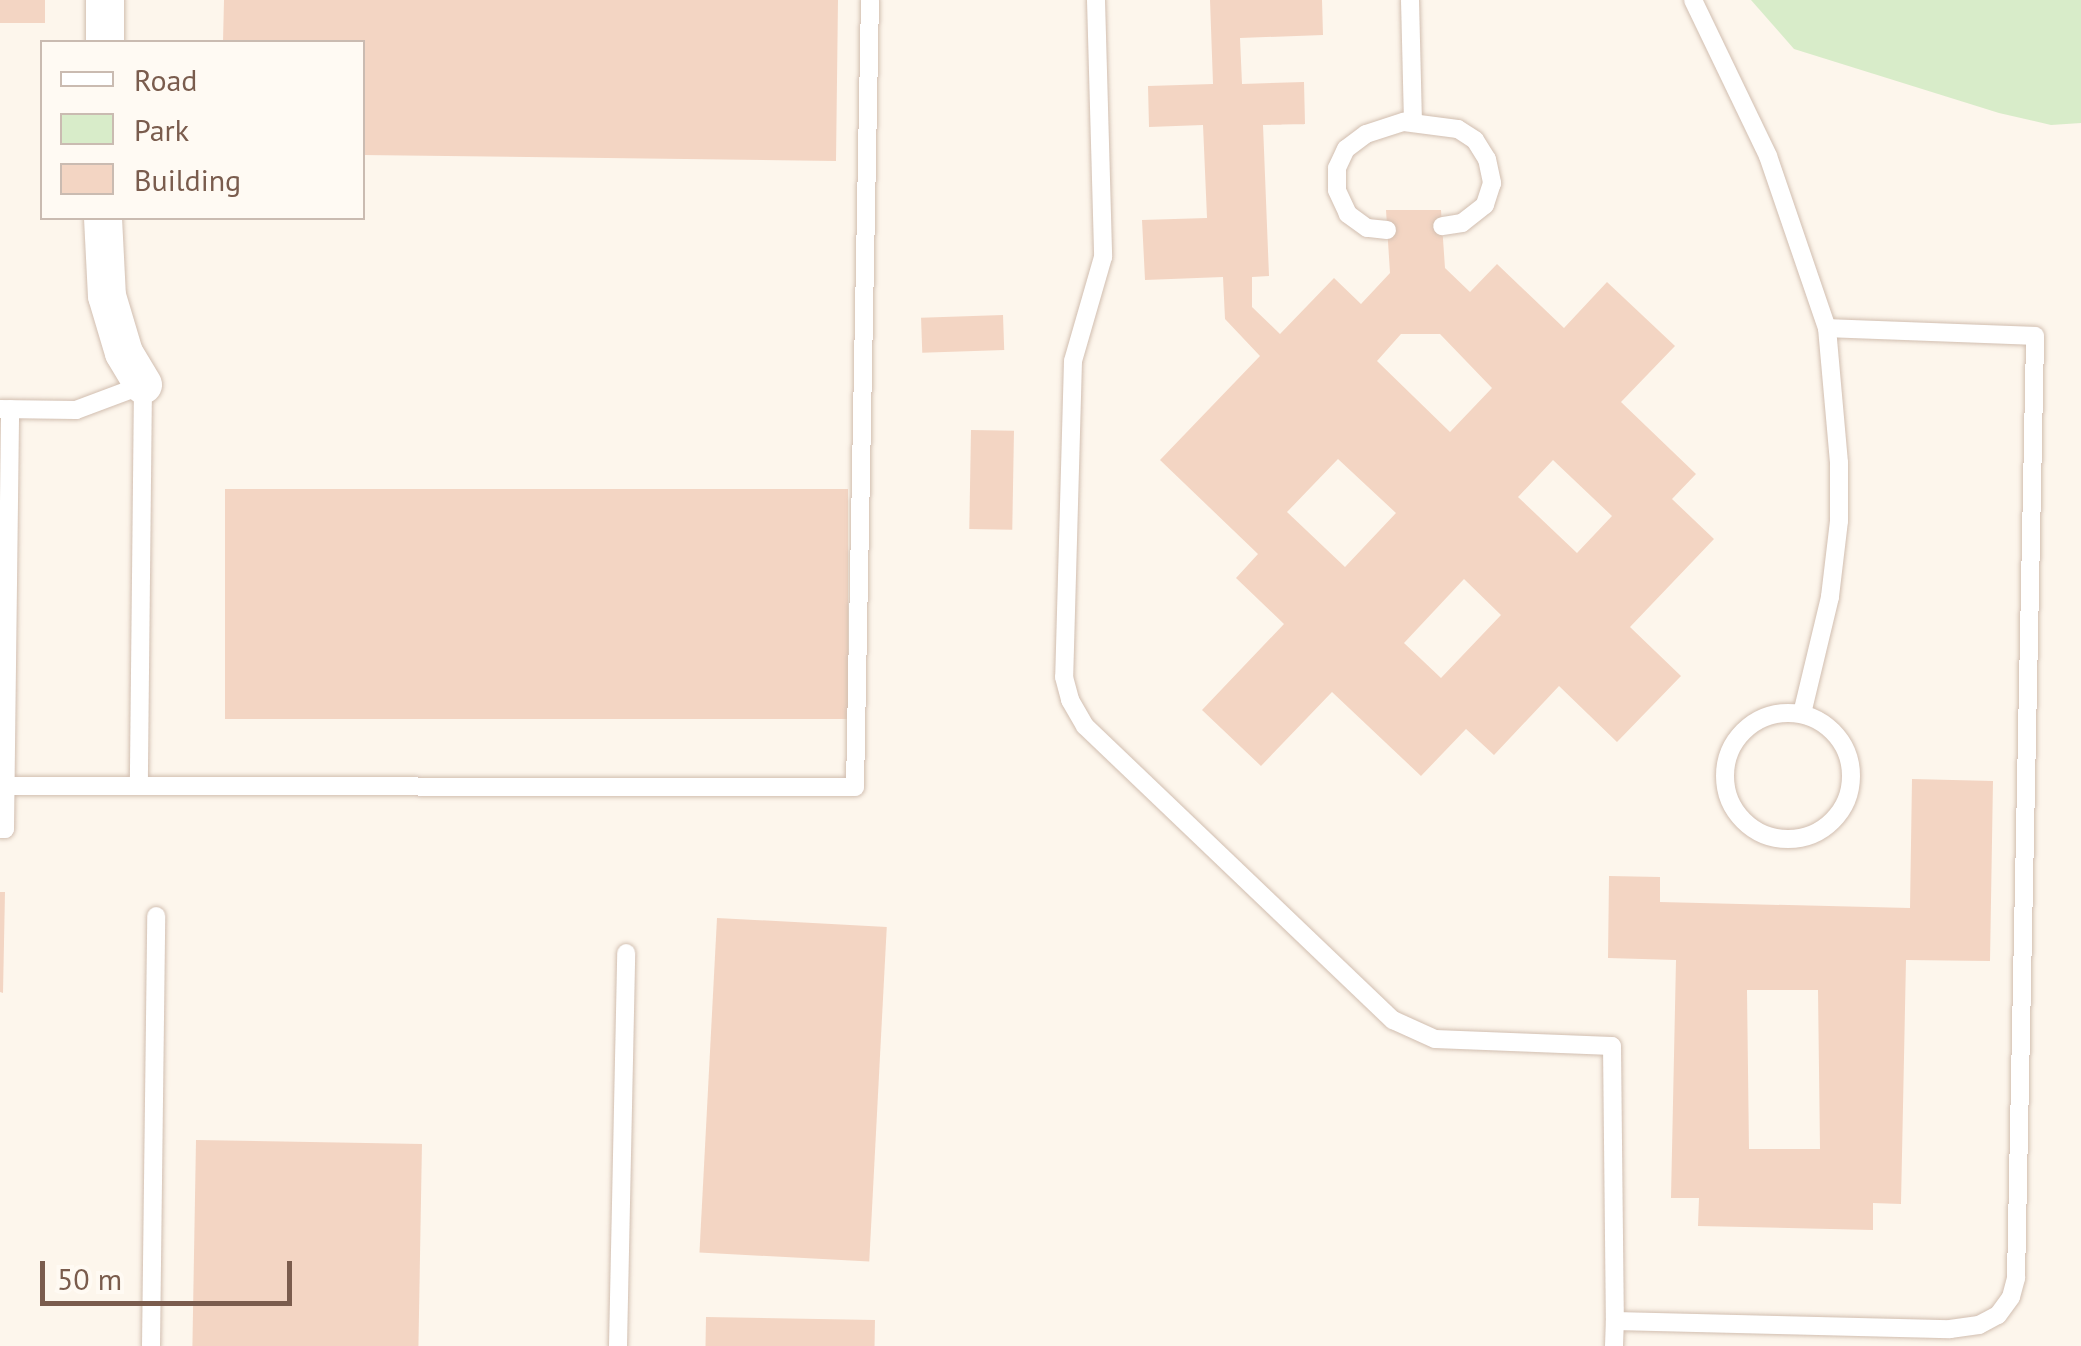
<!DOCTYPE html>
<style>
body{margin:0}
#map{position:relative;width:2081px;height:1346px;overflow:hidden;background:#fdf6ec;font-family:"PT Sans",sans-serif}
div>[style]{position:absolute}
.green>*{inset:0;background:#d8ecc9}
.building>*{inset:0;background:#f3d5c3;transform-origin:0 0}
.roads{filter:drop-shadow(0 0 2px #d1beb0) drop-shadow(0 0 2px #d1beb0)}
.lane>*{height:18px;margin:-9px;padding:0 9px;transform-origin:9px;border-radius:9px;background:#fff}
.lane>.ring{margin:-9px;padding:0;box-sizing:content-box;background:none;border:18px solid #fff;border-radius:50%}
.street>*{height:38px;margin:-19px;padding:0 19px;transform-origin:19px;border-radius:19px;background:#fff}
span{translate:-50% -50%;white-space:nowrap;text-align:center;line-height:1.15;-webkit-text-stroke:9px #fffaf3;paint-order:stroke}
.legend{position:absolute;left:40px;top:40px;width:325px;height:180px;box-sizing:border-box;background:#fffaf3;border:2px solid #cabbb1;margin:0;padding:12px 18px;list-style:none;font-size:30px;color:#7a5c4d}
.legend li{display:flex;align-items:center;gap:20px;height:50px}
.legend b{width:50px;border:2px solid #cabbb1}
.scale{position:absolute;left:40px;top:1261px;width:252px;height:45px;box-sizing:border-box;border:5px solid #7a5c4d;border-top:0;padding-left:12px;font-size:30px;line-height:35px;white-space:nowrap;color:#7a5c4d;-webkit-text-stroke:8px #fffaf3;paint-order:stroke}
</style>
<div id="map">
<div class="green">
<i style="clip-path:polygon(1751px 0,2081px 0,2081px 123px,2051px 125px,1999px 113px,1794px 49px)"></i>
</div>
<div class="building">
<i style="left:0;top:0;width:45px;height:23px"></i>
<i style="clip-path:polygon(224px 0,838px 0,836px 161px,362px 155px,362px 42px,223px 42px)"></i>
<i style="clip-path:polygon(evenodd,1210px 0,1322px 0,1323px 35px,1240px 38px,1242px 84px,1304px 82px,1305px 124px,1263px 125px,1269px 276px,1252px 277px,1252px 307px,1280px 334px,1334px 278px,1361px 304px,1390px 273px,1386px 210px,1441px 210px,1445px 268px,1470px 292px,1497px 264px,1564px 328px,1607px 282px,1675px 346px,1621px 402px,1696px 474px,1672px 499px,1714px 539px,1630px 627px,1681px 676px,1617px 742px,1559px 686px,1494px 755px,1466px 729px,1421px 776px,1332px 692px,1261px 766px,1202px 710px,1284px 624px,1236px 578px,1258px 554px,1160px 460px,1260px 356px,1225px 319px,1223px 277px,1145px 280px,1142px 220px,1207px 218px,1203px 125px,1149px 127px,1148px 86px,1213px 84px,1210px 0,1401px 334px,1440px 334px,1492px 388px,1450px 432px,1377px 361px,1401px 334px,1210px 0,1338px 459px,1396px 513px,1345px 567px,1287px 512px,1338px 459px,1210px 0,1553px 460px,1612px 516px,1577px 553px,1518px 497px,1553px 460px,1210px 0,1464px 579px,1501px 615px,1441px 678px,1404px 643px,1464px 579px)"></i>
<i style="left:1003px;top:315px;width:35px;height:82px;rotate:88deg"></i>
<i style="left:971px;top:430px;width:43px;height:99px;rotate:1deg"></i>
<i style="left:225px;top:489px;width:623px;height:230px"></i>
<i style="clip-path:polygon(evenodd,1912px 779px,1993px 781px,1990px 961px,1906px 960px,1901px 1204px,1873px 1203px,1873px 1230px,1698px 1226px,1699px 1198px,1671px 1198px,1676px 960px,1608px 958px,1609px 876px,1660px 877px,1660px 902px,1910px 908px,1912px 779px,1747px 990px,1818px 990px,1820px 1149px,1749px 1149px,1747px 990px)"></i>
<i style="clip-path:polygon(0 892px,5px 892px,3px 993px,0 992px)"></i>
<i style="left:717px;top:918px;width:170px;height:335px;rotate:3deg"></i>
<i style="left:196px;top:1140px;width:226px;height:206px;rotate:1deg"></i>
<i style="left:706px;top:1317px;width:169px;height:29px;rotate:1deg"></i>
</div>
<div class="roads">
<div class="lane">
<i style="left:1096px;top:0;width:257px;rotate:88.4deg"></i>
<i style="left:1103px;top:257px;width:108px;rotate:106.1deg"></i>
<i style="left:1073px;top:361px;width:316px;rotate:91.6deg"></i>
<i style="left:1064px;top:677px;width:24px;rotate:75deg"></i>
<i style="left:1070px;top:700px;width:30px;rotate:60deg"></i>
<i style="left:1085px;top:726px;width:426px;rotate:43.7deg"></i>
<i style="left:1393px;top:1020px;width:46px;rotate:24.3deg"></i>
<i style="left:1435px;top:1039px;width:177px;rotate:2.3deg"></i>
<i style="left:1612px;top:1046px;width:275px;rotate:89.4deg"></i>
<i style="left:1615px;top:1321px;width:335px;rotate:1.4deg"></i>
<i style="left:1950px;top:1329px;width:29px;rotate:-8deg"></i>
<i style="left:1979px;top:1325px;width:21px;rotate:-28deg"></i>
<i style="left:1998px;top:1315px;width:22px;rotate:-54deg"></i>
<i style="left:2011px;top:1297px;width:20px;rotate:-75deg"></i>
<i style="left:2016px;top:1278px;width:942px;rotate:-88.84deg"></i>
<i style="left:2035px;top:336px;width:208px;rotate:-177.8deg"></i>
<i style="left:1410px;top:0;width:122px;rotate:88.6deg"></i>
<i style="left:1693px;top:0;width:173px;rotate:64.3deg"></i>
<i style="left:1768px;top:156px;width:182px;rotate:71.1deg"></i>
<i style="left:1827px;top:328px;width:136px;rotate:84.9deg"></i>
<i style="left:1839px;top:463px;width:58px;rotate:90deg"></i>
<i style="left:1839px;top:521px;width:77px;rotate:96.8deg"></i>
<i style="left:1830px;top:597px;width:120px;rotate:103.5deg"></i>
<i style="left:1387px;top:230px;width:20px;rotate:-174deg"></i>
<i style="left:1367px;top:228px;width:24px;rotate:-144deg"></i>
<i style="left:1348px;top:214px;width:26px;rotate:-115deg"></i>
<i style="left:1337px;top:190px;width:22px;rotate:-90deg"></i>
<i style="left:1337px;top:168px;width:21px;rotate:-65deg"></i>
<i style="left:1346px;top:149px;width:25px;rotate:-37deg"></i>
<i style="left:1366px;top:134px;width:40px;rotate:-18deg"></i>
<i style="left:1404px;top:122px;width:54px;rotate:7.4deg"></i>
<i style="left:1458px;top:129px;width:20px;rotate:33deg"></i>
<i style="left:1475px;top:140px;width:22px;rotate:58deg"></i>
<i style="left:1487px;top:159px;width:25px;rotate:78deg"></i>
<i style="left:1492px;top:183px;width:23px;rotate:108deg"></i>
<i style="left:1485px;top:205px;width:29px;rotate:142deg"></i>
<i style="left:1462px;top:223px;width:20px;rotate:171deg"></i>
<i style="left:0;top:409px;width:76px;rotate:0.8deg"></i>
<i style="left:76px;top:410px;width:72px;rotate:-20.5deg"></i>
<i style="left:143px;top:385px;width:401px;rotate:90.6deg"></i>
<i class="ring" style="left:1725px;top:713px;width:108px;height:108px"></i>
<i style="left:5px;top:786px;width:850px;rotate:0.07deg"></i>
<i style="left:855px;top:787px;width:787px;rotate:-88.91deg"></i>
<i style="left:0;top:829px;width:5px"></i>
<i style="left:5px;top:829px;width:420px;rotate:-89.3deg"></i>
<i style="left:151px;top:1346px;width:430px;rotate:-89.3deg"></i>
<i style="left:618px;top:1346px;width:393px;rotate:-88.8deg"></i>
<i style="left:1614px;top:1346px;width:25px;rotate:-88deg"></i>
</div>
<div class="street">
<i style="left:105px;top:42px;width:42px;rotate:-90deg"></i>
<i style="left:103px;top:218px;width:78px;rotate:87.1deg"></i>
<i style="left:107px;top:296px;width:59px;rotate:73.4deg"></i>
<i style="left:124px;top:353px;width:37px;rotate:59deg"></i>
</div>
</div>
<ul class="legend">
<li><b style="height:12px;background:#fff"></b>Road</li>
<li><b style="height:28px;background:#d8ecc9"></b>Park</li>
<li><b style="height:28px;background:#f3d5c3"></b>Building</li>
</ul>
<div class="scale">50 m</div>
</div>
